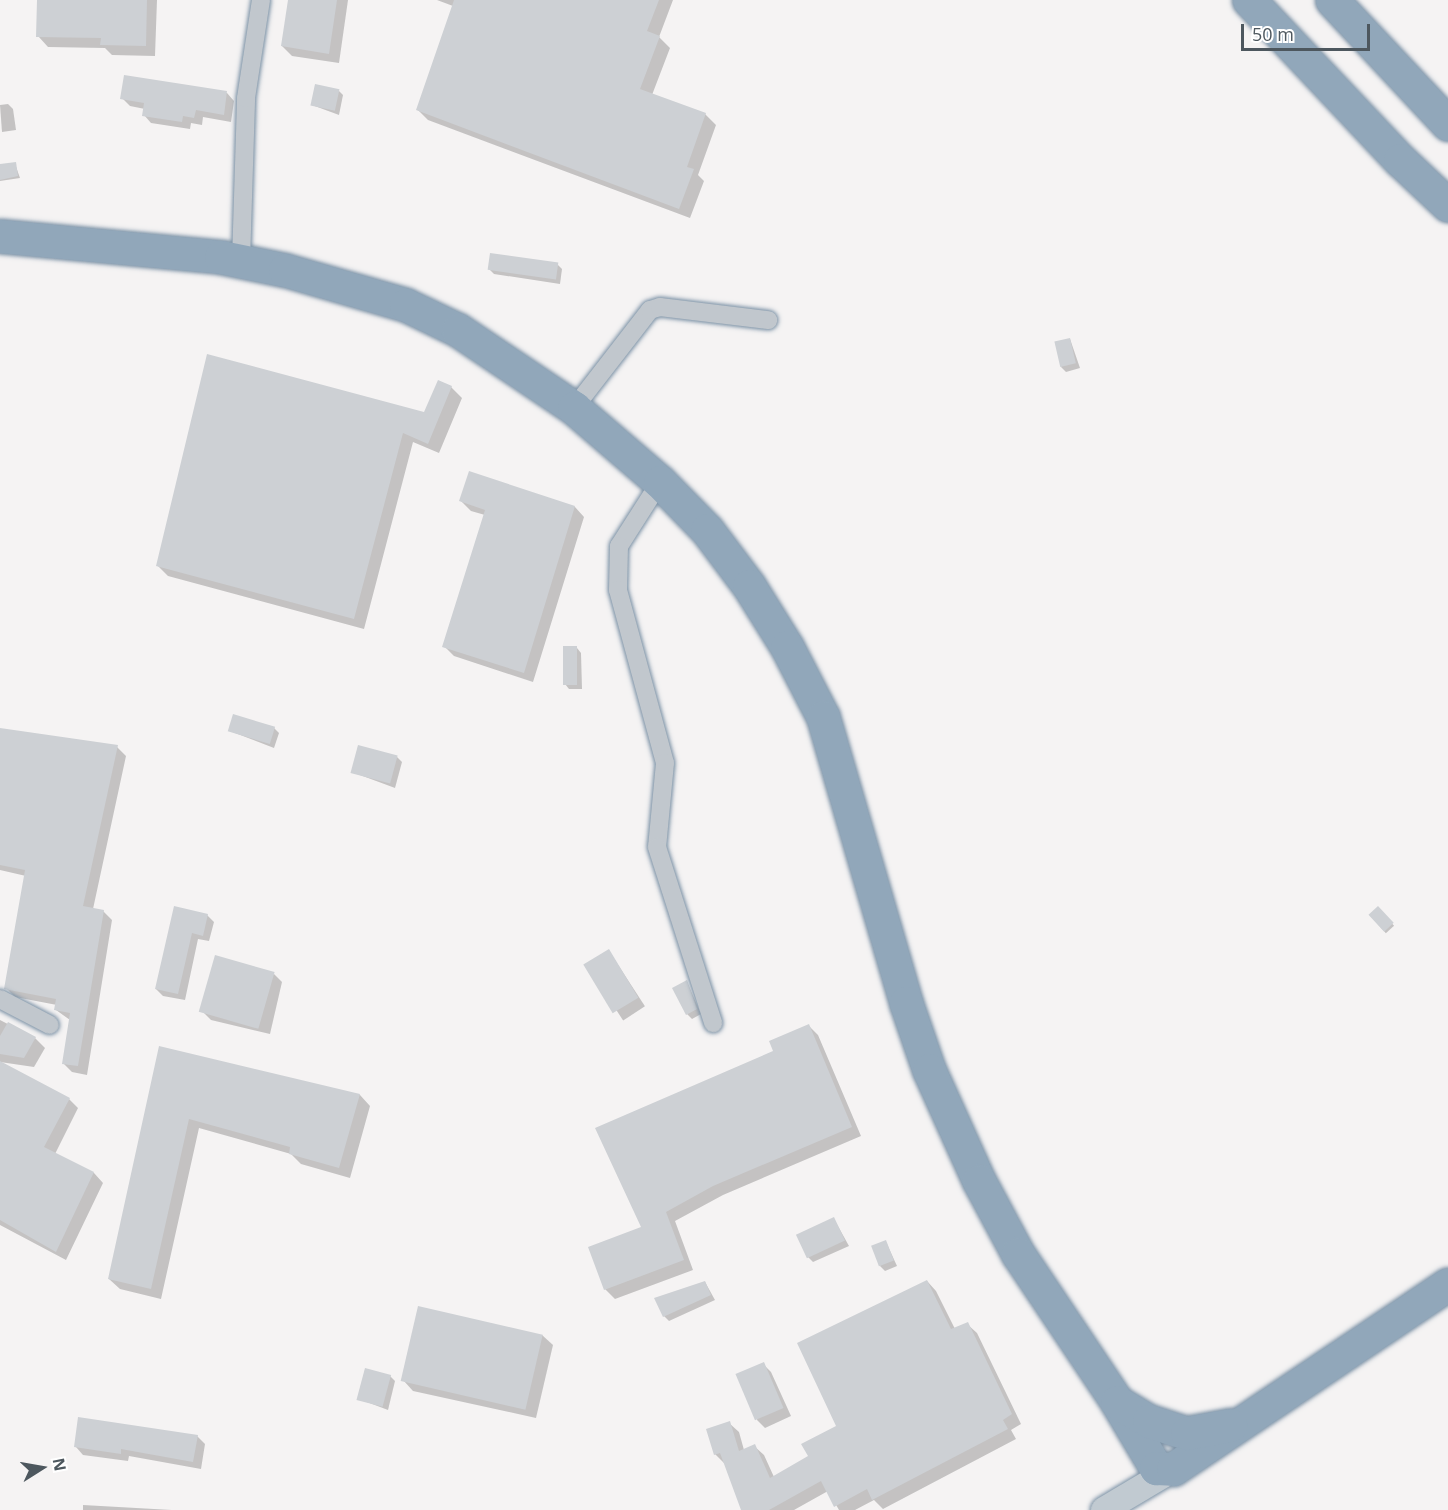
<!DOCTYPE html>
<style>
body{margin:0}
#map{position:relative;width:1448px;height:1510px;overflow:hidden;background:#f5f3f3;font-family:"Open Sans",sans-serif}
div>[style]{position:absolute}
.shadow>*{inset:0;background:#0003;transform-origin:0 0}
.building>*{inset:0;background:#cdd0d4;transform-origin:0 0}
.roads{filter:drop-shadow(0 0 2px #7c92a6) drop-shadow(0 0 2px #7c92a6)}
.street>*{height:18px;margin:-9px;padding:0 9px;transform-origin:9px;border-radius:9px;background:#c1c7cd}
.secondary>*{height:26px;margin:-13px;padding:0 13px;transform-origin:13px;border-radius:13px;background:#c1cad1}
.highway>*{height:33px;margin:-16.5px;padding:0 16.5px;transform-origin:16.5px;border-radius:16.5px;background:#91a7ba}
span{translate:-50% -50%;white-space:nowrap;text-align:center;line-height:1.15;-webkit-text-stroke:4.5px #fff;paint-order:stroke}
.north{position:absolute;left:12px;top:1438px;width:60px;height:60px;-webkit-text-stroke:4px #fff;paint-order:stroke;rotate:79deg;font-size:16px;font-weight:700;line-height:24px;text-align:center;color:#4d575e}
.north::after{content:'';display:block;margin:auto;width:21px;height:27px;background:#4d575e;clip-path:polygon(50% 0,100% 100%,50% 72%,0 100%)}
.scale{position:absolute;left:1241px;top:24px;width:129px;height:27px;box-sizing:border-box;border:3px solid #4d575e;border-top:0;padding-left:8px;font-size:18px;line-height:21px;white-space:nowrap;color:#4d575e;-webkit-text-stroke:4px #fff;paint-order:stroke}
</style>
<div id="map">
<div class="shadow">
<i style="clip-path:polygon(38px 0,157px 0,155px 56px,112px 55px,105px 48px,48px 47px,38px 36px)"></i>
<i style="clip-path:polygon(289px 0,348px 0,339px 63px,292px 56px,282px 46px)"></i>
<i style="clip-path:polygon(437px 0,673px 0,659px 37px,670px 48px,652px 95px,705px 114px,716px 125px,698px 175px,704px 181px,690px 218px,428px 120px,418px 110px,453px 6px)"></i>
<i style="clip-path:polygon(338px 90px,343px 95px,339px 115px,312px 105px)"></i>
<i style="clip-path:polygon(227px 93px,234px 101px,231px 122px,203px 117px,202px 125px,191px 123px,190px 129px,151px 123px,144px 115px,145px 109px,130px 106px,122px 98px)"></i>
<i style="clip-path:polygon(8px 104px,13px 109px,16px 130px,2px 132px,0 105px)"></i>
<i style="clip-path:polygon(15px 164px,20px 178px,0 181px,0 165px)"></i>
<i style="clip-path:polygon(557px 264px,562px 269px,560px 284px,494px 274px,489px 269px)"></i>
<i style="clip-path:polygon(1070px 339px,1080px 368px,1066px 372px,1061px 367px)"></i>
<i style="clip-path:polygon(451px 387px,462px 398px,439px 453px,413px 442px,364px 629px,168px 576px,158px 566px,425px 414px)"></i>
<i style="clip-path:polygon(461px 501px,575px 507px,584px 517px,533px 682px,454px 656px,444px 646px,485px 515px,471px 511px)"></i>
<i style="clip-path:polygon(577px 648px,581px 653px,582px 689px,569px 689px,565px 684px)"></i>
<i style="clip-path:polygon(274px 728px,279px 733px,274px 748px,230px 731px)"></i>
<i style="clip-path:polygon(0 730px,117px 747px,126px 756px,93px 909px,103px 911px,112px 920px,87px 1075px,72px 1072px,63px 1063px,70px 1020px,56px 1010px,57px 1005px,15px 997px,6px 988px,26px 876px,0 870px)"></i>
<i style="clip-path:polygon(397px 757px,402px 762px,395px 788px,352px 772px)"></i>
<i style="clip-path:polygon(175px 907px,207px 915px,214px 922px,209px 941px,198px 939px,185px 1000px,163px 996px,156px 989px)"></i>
<i style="left:1378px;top:908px;width:24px;height:11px;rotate:48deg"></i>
<i style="left:609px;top:951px;width:66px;height:26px;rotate:57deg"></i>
<i style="clip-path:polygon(274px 974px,282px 982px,270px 1034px,211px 1020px,203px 1012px)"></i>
<i style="clip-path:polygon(687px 982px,701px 1014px,692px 1019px,687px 1014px)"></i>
<i style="clip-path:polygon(0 1020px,35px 1038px,45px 1048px,34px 1067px,0 1062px)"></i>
<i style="clip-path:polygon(809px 1026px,818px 1035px,861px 1136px,723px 1195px,675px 1221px,693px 1270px,615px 1299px,605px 1289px,644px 1228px,775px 1052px)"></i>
<i style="clip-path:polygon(160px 1048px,360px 1095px,370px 1106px,350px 1178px,301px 1164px,291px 1154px,199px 1128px,161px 1299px,120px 1289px,109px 1279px)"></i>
<i style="clip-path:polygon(0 1063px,69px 1099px,78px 1108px,55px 1154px,94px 1173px,103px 1183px,66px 1260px,0 1225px)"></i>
<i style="clip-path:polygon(834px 1219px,849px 1246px,813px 1262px,808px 1257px)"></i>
<i style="clip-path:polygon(886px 1242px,897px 1266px,885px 1271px,880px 1266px)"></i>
<i style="clip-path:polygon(927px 1281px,936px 1291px,955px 1329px,967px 1324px,977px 1333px,1021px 1424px,1011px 1430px,1016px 1439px,883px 1509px,874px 1500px,855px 1510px,839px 1510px,828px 1491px,794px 1510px,743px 1510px,725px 1464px,715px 1454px,729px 1423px,739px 1432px,744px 1450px,754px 1446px,764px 1455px,774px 1477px,810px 1457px,838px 1426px)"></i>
<i style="clip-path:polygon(705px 1282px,715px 1300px,669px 1321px,664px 1316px)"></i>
<i style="clip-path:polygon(542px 1335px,553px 1345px,536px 1418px,413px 1391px,403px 1380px)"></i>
<i style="clip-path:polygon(763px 1364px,771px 1372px,791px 1416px,765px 1428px,757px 1420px)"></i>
<i style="clip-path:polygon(390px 1376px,395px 1381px,388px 1410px,359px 1399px)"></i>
<i style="clip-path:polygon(197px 1436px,205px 1444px,201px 1469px,129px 1456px,128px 1461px,83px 1455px,76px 1447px)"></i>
<i style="clip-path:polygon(83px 1505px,172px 1510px,83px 1510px)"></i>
</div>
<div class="building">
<i style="clip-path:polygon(37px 0,147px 0,146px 46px,100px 45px,101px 38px,36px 37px)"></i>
<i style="clip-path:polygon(288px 0,337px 0,329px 54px,281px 46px)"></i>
<i style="clip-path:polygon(454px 0,659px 0,647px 31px,660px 36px,640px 89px,706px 113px,687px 167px,694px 169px,679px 209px,416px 110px)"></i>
<i style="clip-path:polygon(124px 75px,227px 91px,224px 115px,196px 110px,194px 118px,183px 116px,182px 122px,142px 116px,144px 103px,120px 99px)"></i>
<i style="left:315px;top:84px;width:25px;height:22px;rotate:12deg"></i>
<i style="clip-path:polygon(16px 162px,18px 176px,0 180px,0 164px)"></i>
<i style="left:490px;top:253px;width:69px;height:17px;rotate:8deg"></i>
<i style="left:1070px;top:338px;width:26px;height:16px;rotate:77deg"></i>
<i style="clip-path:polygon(207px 354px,424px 412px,438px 380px,452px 386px,428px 444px,403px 433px,354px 619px,156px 566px)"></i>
<i style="clip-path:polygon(469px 471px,575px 506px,524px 673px,442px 647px,485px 510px,459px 501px)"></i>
<i style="left:563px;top:646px;width:14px;height:39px"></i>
<i style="left:233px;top:714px;width:44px;height:18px;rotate:17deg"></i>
<i style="clip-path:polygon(0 728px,118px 745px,83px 906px,104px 910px,78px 1066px,62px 1064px,70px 1013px,54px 1010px,56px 999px,4px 989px,25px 870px,0 865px)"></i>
<i style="left:358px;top:745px;width:41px;height:29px;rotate:15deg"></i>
<i style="clip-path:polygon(174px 906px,208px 914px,203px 936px,192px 933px,178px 994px,155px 989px)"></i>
<i style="left:1378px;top:906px;width:23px;height:13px;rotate:47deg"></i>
<i style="left:609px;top:949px;width:57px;height:30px;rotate:59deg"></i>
<i style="left:215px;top:955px;width:62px;height:59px;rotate:16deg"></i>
<i style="clip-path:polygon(687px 980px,697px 1009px,686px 1015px,672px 988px)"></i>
<i style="clip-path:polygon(8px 1022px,36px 1037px,24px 1058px,0 1054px,0 1036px)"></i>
<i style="clip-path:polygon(809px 1024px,852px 1127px,713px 1186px,666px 1212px,684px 1260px,604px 1290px,588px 1247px,641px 1227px,595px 1128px,773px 1051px,769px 1041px)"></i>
<i style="clip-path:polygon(159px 1046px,360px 1094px,339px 1168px,289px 1154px,290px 1147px,189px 1119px,151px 1289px,108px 1279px)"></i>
<i style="clip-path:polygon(0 1061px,70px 1098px,44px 1147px,94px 1172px,56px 1252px,0 1220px)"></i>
<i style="left:834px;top:1217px;width:26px;height:42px;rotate:65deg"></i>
<i style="left:886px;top:1240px;width:22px;height:16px;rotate:69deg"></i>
<i style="clip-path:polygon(927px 1280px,951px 1329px,968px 1322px,1012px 1414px,1003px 1420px,1008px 1429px,872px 1500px,867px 1489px,834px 1507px,821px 1481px,769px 1510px,741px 1510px,720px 1453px,714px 1455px,706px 1429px,730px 1421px,739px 1451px,755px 1444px,770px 1478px,808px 1456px,801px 1444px,836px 1426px,797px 1343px)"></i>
<i style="clip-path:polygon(705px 1281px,711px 1295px,663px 1317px,654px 1298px)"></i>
<i style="left:418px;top:1306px;width:128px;height:77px;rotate:13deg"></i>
<i style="left:764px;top:1362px;width:50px;height:31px;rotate:67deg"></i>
<i style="left:365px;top:1368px;width:27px;height:33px;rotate:15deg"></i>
<i style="clip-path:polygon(78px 1417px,198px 1435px,193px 1462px,121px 1449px,121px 1454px,74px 1447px)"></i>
</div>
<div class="roads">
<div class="street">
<i style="left:241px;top:261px;width:163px;rotate:-88.2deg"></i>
<i style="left:246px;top:98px;width:99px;rotate:-81.3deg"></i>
<i style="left:574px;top:408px;width:124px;rotate:-52.2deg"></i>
<i style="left:650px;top:310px;width:10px;rotate:-17deg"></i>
<i style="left:660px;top:307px;width:109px;rotate:6.9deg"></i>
<i style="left:660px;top:482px;width:76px;rotate:122.6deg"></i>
<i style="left:619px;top:546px;width:44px;rotate:91.3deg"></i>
<i style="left:618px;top:590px;width:179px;rotate:74.8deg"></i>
<i style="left:665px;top:763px;width:84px;rotate:95.4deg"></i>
<i style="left:657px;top:847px;width:185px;rotate:72.3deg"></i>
<i style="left:0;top:999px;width:56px;rotate:27.5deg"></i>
</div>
<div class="secondary">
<i style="left:1104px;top:1510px;width:80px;rotate:-30.7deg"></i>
</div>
<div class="highway">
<i style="left:1249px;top:0;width:220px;rotate:46.7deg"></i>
<i style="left:1400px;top:160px;width:66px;rotate:43.2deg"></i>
<i style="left:1332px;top:0;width:170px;rotate:46.9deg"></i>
<i style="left:0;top:236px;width:222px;rotate:5.4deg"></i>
<i style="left:221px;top:257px;width:65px;rotate:11.5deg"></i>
<i style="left:285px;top:270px;width:126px;rotate:16.1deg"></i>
<i style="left:406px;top:305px;width:58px;rotate:25.7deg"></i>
<i style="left:458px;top:330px;width:140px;rotate:33.9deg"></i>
<i style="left:574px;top:408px;width:113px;rotate:40.7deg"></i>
<i style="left:660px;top:482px;width:67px;rotate:45.6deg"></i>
<i style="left:707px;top:530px;width:70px;rotate:53.1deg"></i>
<i style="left:749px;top:586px;width:72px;rotate:58.1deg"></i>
<i style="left:787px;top:647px;width:79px;rotate:62.8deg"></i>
<i style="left:823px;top:717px;width:298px;rotate:73.8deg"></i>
<i style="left:906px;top:1003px;width:71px;rotate:71.1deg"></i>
<i style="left:929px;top:1070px;width:122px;rotate:65.8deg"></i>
<i style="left:979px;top:1181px;width:83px;rotate:61.9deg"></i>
<i style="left:1018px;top:1254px;width:178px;rotate:56.2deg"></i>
<i style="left:1117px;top:1402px;width:77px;rotate:59.4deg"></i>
<i style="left:1156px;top:1468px;width:17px;rotate:3deg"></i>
<i style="left:1173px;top:1469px;width:331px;rotate:-33.9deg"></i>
<i style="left:1117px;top:1402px;width:37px;rotate:31deg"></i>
<i style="left:1149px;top:1421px;width:40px;rotate:18deg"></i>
<i style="left:1187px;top:1433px;width:44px;rotate:-10.5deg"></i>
</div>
</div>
<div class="north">N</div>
<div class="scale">50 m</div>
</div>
